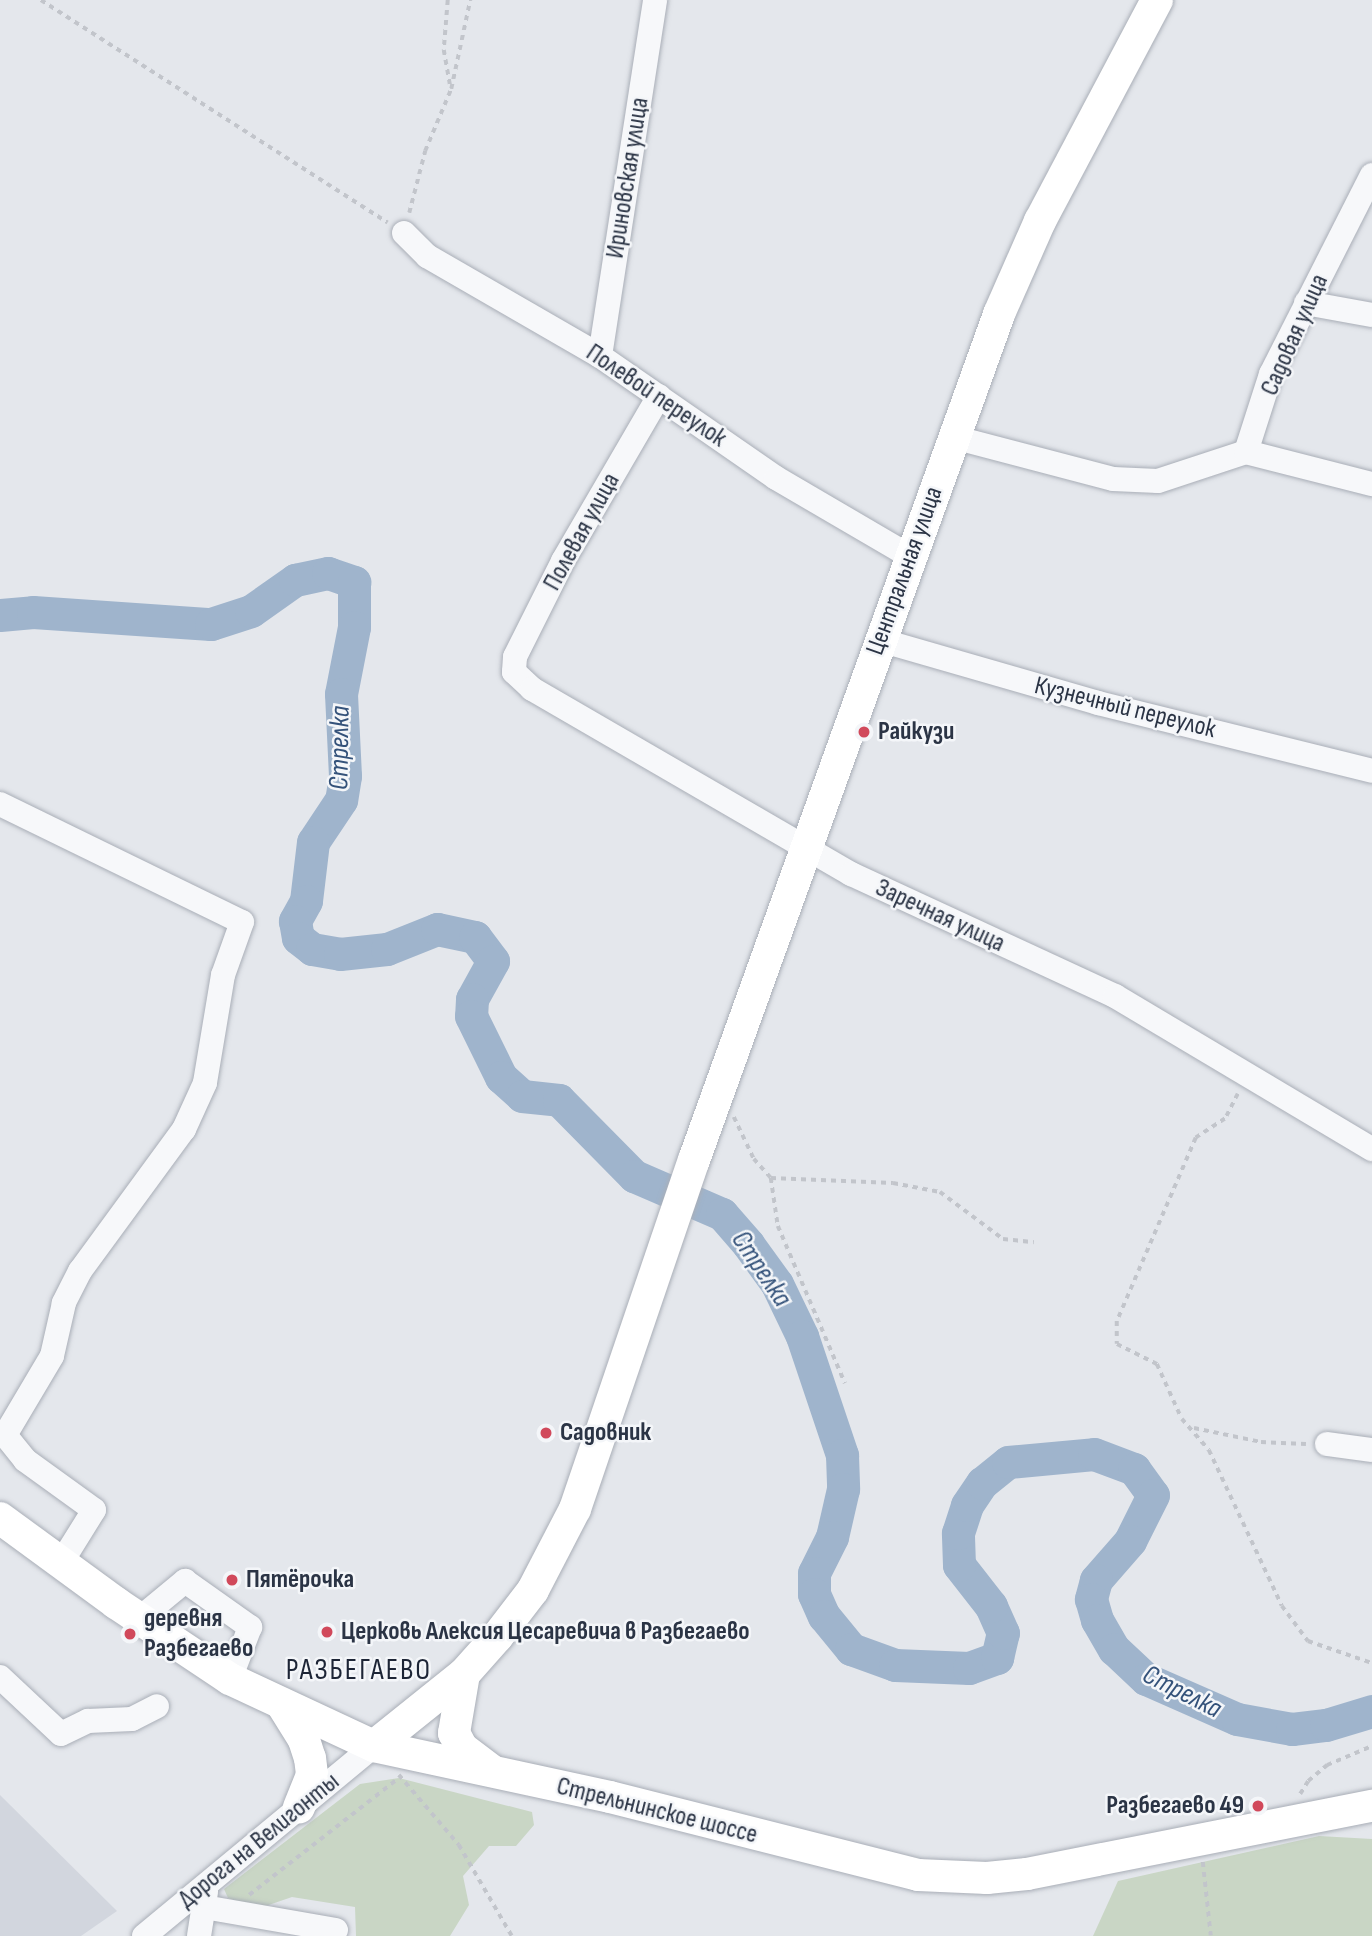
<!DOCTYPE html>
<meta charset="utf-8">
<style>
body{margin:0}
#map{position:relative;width:1372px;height:1936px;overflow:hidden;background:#e4e7ec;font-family:"Sofia Sans Condensed",sans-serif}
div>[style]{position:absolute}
.built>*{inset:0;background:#d2d6de}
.green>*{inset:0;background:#c9d6c5}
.river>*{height:33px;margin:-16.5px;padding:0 16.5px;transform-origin:16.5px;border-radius:16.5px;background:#9fb4cc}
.path>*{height:3.5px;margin-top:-1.75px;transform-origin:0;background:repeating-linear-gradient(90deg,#c2c5cb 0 5px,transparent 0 10px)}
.roads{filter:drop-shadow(0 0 2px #a9aeb7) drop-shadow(0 0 2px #a9aeb7)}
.minor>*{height:24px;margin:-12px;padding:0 12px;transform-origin:12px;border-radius:12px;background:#f7f8fa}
.major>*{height:32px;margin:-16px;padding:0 16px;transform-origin:16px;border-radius:16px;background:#fff}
.dots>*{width:19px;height:19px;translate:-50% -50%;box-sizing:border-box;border:4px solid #f4f6f9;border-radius:50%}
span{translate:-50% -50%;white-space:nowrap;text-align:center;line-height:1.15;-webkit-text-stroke:5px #f4f6f9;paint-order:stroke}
.street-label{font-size:26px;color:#2b3445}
.poi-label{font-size:26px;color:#2b3445;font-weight:700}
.left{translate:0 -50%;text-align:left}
.right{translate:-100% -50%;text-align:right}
.water-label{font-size:28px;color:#34527a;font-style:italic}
.quarter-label{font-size:30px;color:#1d2536;letter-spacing:2px}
</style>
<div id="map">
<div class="built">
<i style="clip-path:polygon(0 1795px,117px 1911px,81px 1936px,0 1936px)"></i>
</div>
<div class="green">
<i style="clip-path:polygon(399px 1778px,532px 1812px,534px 1825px,516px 1846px,489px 1846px,463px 1876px,469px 1905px,450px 1936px,356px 1936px,355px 1907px,292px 1897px,257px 1909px,228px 1898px,224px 1889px,360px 1784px)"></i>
<i style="clip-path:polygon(1319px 1836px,1372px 1839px,1372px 1936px,1093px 1936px,1118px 1881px)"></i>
</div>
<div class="river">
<i style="left:0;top:615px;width:33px;rotate:-5deg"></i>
<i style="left:33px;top:612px;width:178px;rotate:3.9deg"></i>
<i style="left:211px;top:624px;width:42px;rotate:-18deg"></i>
<i style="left:251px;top:611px;width:54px;rotate:-35.2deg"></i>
<i style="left:295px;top:580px;width:34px;rotate:-12deg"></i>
<i style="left:328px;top:573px;width:28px;rotate:19deg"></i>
<i style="left:354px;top:582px;width:45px;rotate:90deg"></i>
<i style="left:354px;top:627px;width:68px;rotate:101deg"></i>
<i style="left:341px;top:694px;width:82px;rotate:87.2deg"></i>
<i style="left:345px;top:776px;width:24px;rotate:99deg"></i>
<i style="left:341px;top:800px;width:50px;rotate:123.7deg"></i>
<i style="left:313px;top:842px;width:59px;rotate:96.8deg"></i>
<i style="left:306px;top:901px;width:23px;rotate:119deg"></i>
<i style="left:295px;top:921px;width:17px;rotate:80deg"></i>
<i style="left:298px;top:938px;width:18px;rotate:38deg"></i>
<i style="left:312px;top:949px;width:28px;rotate:10deg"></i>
<i style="left:340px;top:954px;width:47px;rotate:-6.1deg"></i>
<i style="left:387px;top:949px;width:54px;rotate:-21.8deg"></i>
<i style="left:437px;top:929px;width:39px;rotate:12deg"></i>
<i style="left:475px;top:937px;width:30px;rotate:53deg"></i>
<i style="left:493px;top:961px;width:43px;rotate:118.9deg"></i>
<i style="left:472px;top:999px;width:17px;rotate:93deg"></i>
<i style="left:471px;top:1016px;width:68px;rotate:63.8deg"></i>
<i style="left:501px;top:1077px;width:28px;rotate:42deg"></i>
<i style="left:522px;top:1096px;width:37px;rotate:6deg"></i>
<i style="left:559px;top:1100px;width:107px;rotate:45.4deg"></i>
<i style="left:634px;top:1176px;width:96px;rotate:23.4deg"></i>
<i style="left:722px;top:1214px;width:40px;rotate:49deg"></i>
<i style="left:748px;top:1244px;width:49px;rotate:54.1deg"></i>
<i style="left:777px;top:1284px;width:58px;rotate:64.3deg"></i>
<i style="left:802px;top:1336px;width:126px;rotate:71.4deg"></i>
<i style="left:842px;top:1455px;width:34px;rotate:88deg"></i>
<i style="left:843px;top:1489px;width:49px;rotate:102.9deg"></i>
<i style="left:832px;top:1537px;width:40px;rotate:116.6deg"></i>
<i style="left:814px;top:1573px;width:21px;rotate:90deg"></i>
<i style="left:814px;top:1594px;width:24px;rotate:66deg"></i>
<i style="left:824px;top:1616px;width:43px;rotate:50.7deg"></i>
<i style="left:851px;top:1649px;width:47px;rotate:20deg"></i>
<i style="left:895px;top:1665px;width:74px;rotate:2.3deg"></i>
<i style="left:969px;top:1668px;width:30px;rotate:-20deg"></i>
<i style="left:997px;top:1658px;width:26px;rotate:-77deg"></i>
<i style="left:1003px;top:1633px;width:30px;rotate:-114deg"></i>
<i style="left:991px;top:1606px;width:52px;rotate:-128deg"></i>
<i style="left:959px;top:1565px;width:32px;rotate:-92deg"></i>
<i style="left:958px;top:1533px;width:29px;rotate:-72deg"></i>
<i style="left:967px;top:1505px;width:27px;rotate:-56deg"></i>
<i style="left:982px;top:1483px;width:33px;rotate:-39deg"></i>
<i style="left:1008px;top:1462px;width:86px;rotate:-5.3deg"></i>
<i style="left:1094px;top:1454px;width:43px;rotate:20.6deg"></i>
<i style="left:1134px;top:1469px;width:32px;rotate:54deg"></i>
<i style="left:1153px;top:1495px;width:51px;rotate:116.6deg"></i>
<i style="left:1130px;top:1541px;width:52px;rotate:131.1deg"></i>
<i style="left:1096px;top:1580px;width:20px;rotate:105deg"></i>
<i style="left:1091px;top:1599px;width:22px;rotate:74deg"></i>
<i style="left:1097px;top:1620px;width:34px;rotate:60deg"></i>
<i style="left:1114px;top:1649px;width:44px;rotate:43.2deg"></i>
<i style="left:1146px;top:1679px;width:99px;rotate:23.7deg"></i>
<i style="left:1237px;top:1719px;width:56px;rotate:10.3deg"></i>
<i style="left:1292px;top:1729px;width:34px;rotate:-7deg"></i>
<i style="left:1326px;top:1725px;width:48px;rotate:-16.9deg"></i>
</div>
<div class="path">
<i style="left:41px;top:0;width:412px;rotate:32.7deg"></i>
<i style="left:448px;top:0;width:50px;rotate:94.6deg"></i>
<i style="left:444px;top:50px;width:36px;rotate:80deg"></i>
<i style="left:409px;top:213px;width:64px;rotate:-75.5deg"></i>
<i style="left:425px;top:151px;width:67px;rotate:-67.2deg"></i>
<i style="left:451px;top:89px;width:91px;rotate:-77.9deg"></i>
<i style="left:1238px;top:1094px;width:28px;rotate:117deg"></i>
<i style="left:1225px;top:1119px;width:35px;rotate:147deg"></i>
<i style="left:1196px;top:1138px;width:199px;rotate:113.3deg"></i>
<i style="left:1117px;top:1321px;width:23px;rotate:90deg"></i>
<i style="left:1117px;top:1344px;width:45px;rotate:26.6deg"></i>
<i style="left:1157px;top:1364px;width:60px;rotate:65.6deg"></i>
<i style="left:1182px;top:1419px;width:41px;rotate:48.9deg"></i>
<i style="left:1209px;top:1450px;width:172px;rotate:64.9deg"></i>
<i style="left:1282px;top:1606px;width:44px;rotate:53.4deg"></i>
<i style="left:1308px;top:1641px;width:68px;rotate:19deg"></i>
<i style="left:734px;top:1117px;width:47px;rotate:64.5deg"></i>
<i style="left:754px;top:1159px;width:25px;rotate:48deg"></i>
<i style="left:771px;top:1178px;width:49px;rotate:81.7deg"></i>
<i style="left:778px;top:1226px;width:171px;rotate:66.9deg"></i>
<i style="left:771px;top:1178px;width:122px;rotate:2.3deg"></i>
<i style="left:893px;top:1183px;width:48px;rotate:10.8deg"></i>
<i style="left:940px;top:1192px;width:79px;rotate:36.7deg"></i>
<i style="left:1003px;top:1239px;width:31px;rotate:6deg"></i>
<i style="left:1194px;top:1428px;width:68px;rotate:11.8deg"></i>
<i style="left:1261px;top:1442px;width:45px;rotate:2.5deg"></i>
<i style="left:399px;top:1775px;width:92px;rotate:49.4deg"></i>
<i style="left:459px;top:1845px;width:105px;rotate:59.8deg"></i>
<i style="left:1300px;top:1794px;width:15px;rotate:-58deg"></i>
<i style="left:1308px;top:1781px;width:25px;rotate:-40deg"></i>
<i style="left:1327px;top:1765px;width:49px;rotate:-22.9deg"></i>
<i style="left:1203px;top:1862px;width:74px;rotate:83.8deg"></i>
<i style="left:249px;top:1895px;width:190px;rotate:-38deg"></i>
</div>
<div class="roads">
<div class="minor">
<i style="left:404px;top:233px;width:33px;rotate:45deg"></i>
<i style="left:427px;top:256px;width:200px;rotate:30deg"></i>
<i style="left:600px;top:356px;width:214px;rotate:34.7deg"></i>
<i style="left:776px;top:478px;width:156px;rotate:30.3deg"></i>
<i style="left:1306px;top:303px;width:67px;rotate:10.3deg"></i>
<i style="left:600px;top:356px;width:360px;rotate:-81.2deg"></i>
<i style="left:659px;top:396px;width:191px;rotate:120.2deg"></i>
<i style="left:563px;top:561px;width:107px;rotate:116.6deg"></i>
<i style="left:515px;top:657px;width:15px;rotate:94deg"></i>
<i style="left:514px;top:672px;width:25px;rotate:43deg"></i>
<i style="left:532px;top:689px;width:369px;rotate:30.1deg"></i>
<i style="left:851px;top:874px;width:291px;rotate:24.8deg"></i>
<i style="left:1115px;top:996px;width:299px;rotate:30.8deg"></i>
<i style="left:953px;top:437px;width:165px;rotate:14.7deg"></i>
<i style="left:1113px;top:479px;width:45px;rotate:2.5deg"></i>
<i style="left:1158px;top:481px;width:93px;rotate:-18.2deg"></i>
<i style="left:1246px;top:452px;width:82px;rotate:-72.2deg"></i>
<i style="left:1271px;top:374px;width:223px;rotate:-63.1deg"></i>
<i style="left:1246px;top:452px;width:130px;rotate:14.3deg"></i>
<i style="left:880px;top:640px;width:227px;rotate:16.1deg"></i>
<i style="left:1098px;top:703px;width:282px;rotate:13.9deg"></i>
<i style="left:0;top:804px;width:269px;rotate:26deg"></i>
<i style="left:242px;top:922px;width:56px;rotate:109.7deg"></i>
<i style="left:223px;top:975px;width:109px;rotate:99.5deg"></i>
<i style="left:205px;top:1083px;width:51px;rotate:114.5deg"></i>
<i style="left:184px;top:1129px;width:176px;rotate:126.2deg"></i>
<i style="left:80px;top:1271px;width:36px;rotate:117deg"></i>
<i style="left:64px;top:1303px;width:54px;rotate:102.8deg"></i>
<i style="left:52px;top:1356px;width:92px;rotate:120.7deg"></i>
<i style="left:5px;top:1435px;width:32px;rotate:51deg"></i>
<i style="left:25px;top:1460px;width:85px;rotate:35.9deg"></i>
<i style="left:94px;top:1510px;width:62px;rotate:121.9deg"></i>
<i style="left:1327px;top:1444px;width:45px;rotate:7.6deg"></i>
<i style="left:139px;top:1619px;width:60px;rotate:-39.6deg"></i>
<i style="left:185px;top:1581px;width:80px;rotate:35.3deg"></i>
<i style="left:250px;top:1627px;width:56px;rotate:111deg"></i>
<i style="left:0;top:1677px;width:83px;rotate:43.1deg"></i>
<i style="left:61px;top:1734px;width:30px;rotate:-26deg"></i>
<i style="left:88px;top:1721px;width:44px;rotate:-2.6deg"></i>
<i style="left:132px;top:1719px;width:28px;rotate:-27deg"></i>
<i style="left:204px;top:1907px;width:134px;rotate:9.9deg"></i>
<i style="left:144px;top:1936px;width:298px;rotate:-39.6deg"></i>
<i style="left:199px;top:1936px;width:45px;rotate:-81deg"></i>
</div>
<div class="major">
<i style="left:0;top:1518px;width:144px;rotate:36.2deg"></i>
<i style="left:116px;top:1603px;width:137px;rotate:33.7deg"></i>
<i style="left:230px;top:1679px;width:159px;rotate:25deg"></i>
<i style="left:374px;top:1746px;width:241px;rotate:12.2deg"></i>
<i style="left:610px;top:1797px;width:318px;rotate:14.2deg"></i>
<i style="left:918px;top:1875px;width:69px;rotate:2.5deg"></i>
<i style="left:987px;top:1878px;width:40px;rotate:-5.7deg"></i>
<i style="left:1027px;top:1874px;width:352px;rotate:-11.2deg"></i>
<i style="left:464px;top:1674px;width:60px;rotate:99.6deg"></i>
<i style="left:454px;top:1733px;width:17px;rotate:62deg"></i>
<i style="left:462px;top:1748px;width:36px;rotate:37deg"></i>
<i style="left:283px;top:1706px;width:40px;rotate:58deg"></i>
<i style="left:304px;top:1740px;width:19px;rotate:72deg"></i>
<i style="left:310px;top:1758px;width:17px;rotate:83deg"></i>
<i style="left:312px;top:1775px;width:35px;rotate:112deg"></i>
<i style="left:374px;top:1746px;width:115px;rotate:-38.7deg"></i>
<i style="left:464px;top:1674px;width:50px;rotate:-48.3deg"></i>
<i style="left:497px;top:1637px;width:59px;rotate:-52.5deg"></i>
<i style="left:533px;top:1590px;width:91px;rotate:-62.6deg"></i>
<i style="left:575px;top:1509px;width:369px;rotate:-71.2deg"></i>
<i style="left:694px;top:1160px;width:899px;rotate:-70.17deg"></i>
<i style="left:999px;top:314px;width:102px;rotate:-66.2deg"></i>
<i style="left:1040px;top:221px;width:250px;rotate:-62.1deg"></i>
</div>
</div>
<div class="dots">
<i style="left:864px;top:732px;background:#d1495b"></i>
<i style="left:546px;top:1433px;background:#d1495b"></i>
<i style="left:232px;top:1580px;background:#d1495b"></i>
<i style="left:327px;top:1632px;background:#d1495b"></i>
<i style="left:130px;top:1634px;background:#d1495b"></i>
<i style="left:1258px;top:1806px;background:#d1495b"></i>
</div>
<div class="street-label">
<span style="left:628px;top:178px;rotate:-81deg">Ириновская улица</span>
<span style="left:1295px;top:335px;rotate:-66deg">Садовая улица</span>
<span style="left:656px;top:396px;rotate:34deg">Полевой переулок</span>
<span style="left:582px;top:532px;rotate:-61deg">Полевая улица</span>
<span style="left:905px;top:571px;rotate:-70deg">Центральная улица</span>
<span style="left:1125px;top:708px;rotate:14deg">Кузнечный переулок</span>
<span style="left:940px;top:916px;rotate:25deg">Заречная улица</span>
<span style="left:657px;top:1811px;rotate:14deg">Стрельнинское шоссе</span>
<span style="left:259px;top:1841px;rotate:-39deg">Дорога на Велигонты</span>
</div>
<div class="poi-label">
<span class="left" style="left:878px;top:732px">Райкузи</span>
<span class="left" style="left:560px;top:1433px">Садовник</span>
<span class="left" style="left:246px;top:1580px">Пятёрочка</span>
<span class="left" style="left:144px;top:1634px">деревня<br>Разбегаево</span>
<span class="left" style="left:341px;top:1632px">Церковь Алексия Цесаревича в Разбегаево</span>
<span class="right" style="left:1244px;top:1806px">Разбегаево 49</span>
</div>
<div class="water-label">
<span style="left:340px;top:748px;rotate:-89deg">Стрелка</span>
<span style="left:761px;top:1269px;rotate:56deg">Стрелка</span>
<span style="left:1182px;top:1692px;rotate:27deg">Стрелка</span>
</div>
<div class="quarter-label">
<span style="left:359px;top:1670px">РАЗБЕГАЕВО</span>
</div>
</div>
